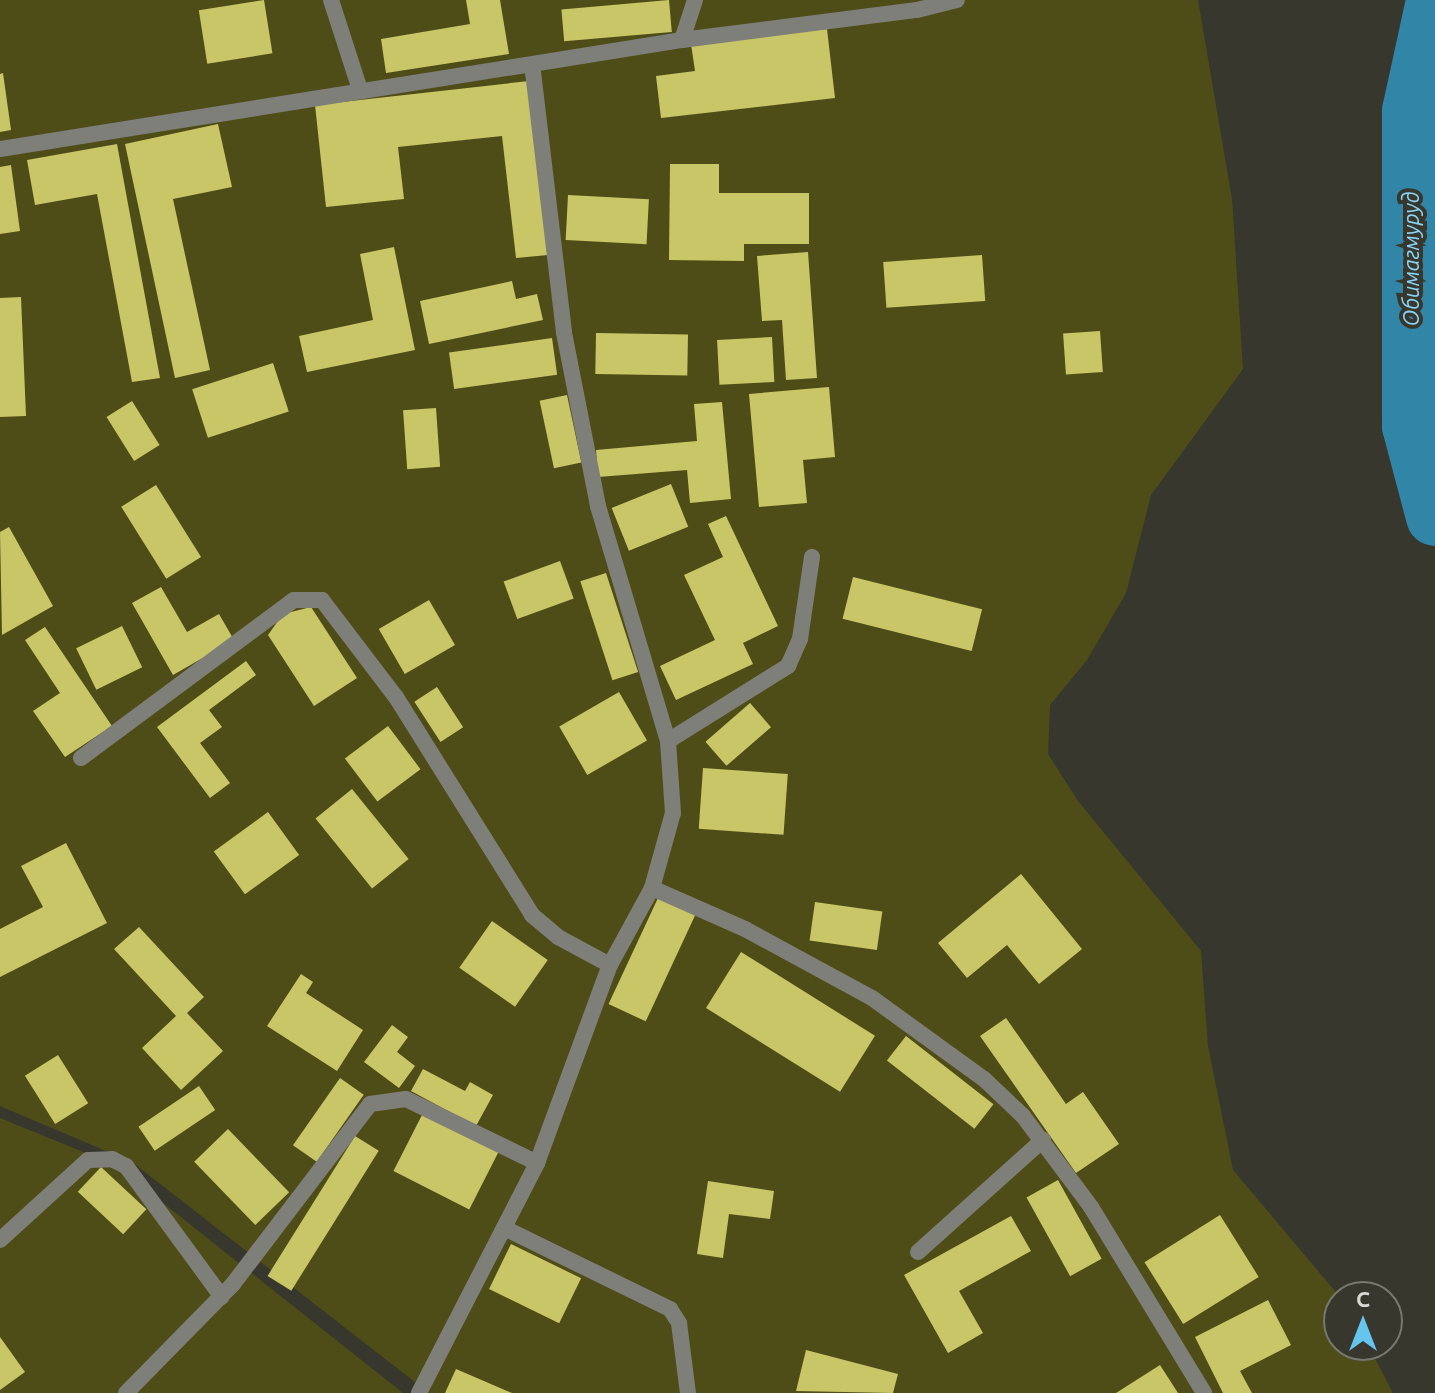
<!DOCTYPE html>
<meta charset="utf-8">
<style>
body{margin:0}
#map{position:relative;width:1435px;height:1393px;overflow:hidden;background:#37372e;font-family:Ubuntu,sans-serif}
div>[style]{position:absolute}
.green>*{inset:0;background:#4f4d17}
.river>*{height:58px;margin:-29px;padding:0 29px;transform-origin:29px;border-radius:29px;background:#3185a7}
.building>*{inset:0;background:#c9c667;transform-origin:0 0}
.lane>*{height:16px;margin:-8px;padding:0 8px;transform-origin:8px;border-radius:8px;background:#7f7f7a}
.street>*{height:16px;margin:-8px;padding:0 8px;transform-origin:8px;border-radius:8px;background:#7f7f7a}
span{translate:-50% -50%;white-space:nowrap;text-align:center;line-height:1.15;-webkit-text-stroke:8px #37372e;paint-order:stroke}
.water-label{font-size:22px;color:#89d5f7;font-style:italic}
.north{position:absolute;left:1323px;top:1281px;width:80px;height:80px;box-sizing:border-box;background:#37372e;border:2px solid #777870;border-radius:50%;rotate:0deg;font-size:22px;font-weight:700;line-height:32px;text-align:center;color:#d8d9d3}
.north::after{content:'';display:block;margin:auto;width:28px;height:36px;background:#65c5ee;clip-path:polygon(50% 0,100% 100%,50% 72%,0 100%)}
</style>
<div id="map">
<div class="green">
<i style="clip-path:polygon(0 0,1198px 0,1232px 199px,1243px 369px,1151px 495px,1126px 593px,1087px 660px,1050px 705px,1048px 754px,1078px 801px,1201px 951px,1208px 1046px,1233px 1170px,1340px 1297px,1339px 1345px,1368px 1345px,1393px 1393px,429px 1393px,132px 1162px,0 1106px)"></i>
<i style="clip-path:polygon(0 1118px,115px 1165px,403px 1393px,0 1393px)"></i>
</div>
<div class="river">
<i style="left:1435px;top:1px;width:113px;rotate:102.3deg"></i>
<i style="left:1411px;top:111px;width:315px;rotate:90deg"></i>
<i style="left:1411px;top:426px;width:94px;rotate:75.2deg"></i>
</div>
<div class="building">
<i style="left:264px;top:0;width:54px;height:66px;rotate:81deg"></i>
<i style="clip-path:polygon(466px 0,500px 0,509px 54px,386px 73px,381px 39px,470px 24px)"></i>
<i style="left:669px;top:0;width:32px;height:108px;rotate:85deg"></i>
<i style="clip-path:polygon(827px 29px,835px 98px,661px 118px,656px 76px,695px 71px,691px 44px)"></i>
<i style="clip-path:polygon(3px 73px,11px 130px,0 132px,0 74px)"></i>
<i style="clip-path:polygon(529px 81px,548px 255px,516px 258px,502px 136px,398px 147px,404px 199px,326px 207px,315px 105px)"></i>
<i style="clip-path:polygon(218px 124px,232px 187px,173px 199px,210px 370px,175px 378px,125px 144px)"></i>
<i style="clip-path:polygon(117px 144px,160px 378px,132px 382px,97px 194px,35px 205px,27px 160px)"></i>
<i style="clip-path:polygon(670px 164px,719px 164px,719px 193px,809px 193px,809px 244px,744px 244px,744px 261px,669px 260px)"></i>
<i style="clip-path:polygon(11px 165px,20px 231px,0 234px,0 167px)"></i>
<i style="left:568px;top:195px;width:81px;height:45px;rotate:3deg"></i>
<i style="clip-path:polygon(394px 247px,415px 350px,307px 372px,299px 336px,373px 320px,360px 254px)"></i>
<i style="clip-path:polygon(808px 252px,817px 378px,786px 380px,782px 320px,762px 321px,757px 256px)"></i>
<i style="left:982px;top:255px;width:46px;height:99px;rotate:86deg"></i>
<i style="clip-path:polygon(512px 281px,516px 299px,537px 294px,543px 320px,429px 344px,420px 301px)"></i>
<i style="clip-path:polygon(21px 297px,26px 416px,0 417px,0 298px)"></i>
<i style="left:1100px;top:331px;width:41px;height:37px;rotate:86deg"></i>
<i style="left:596px;top:333px;width:92px;height:41px;rotate:1deg"></i>
<i style="left:772px;top:337px;width:45px;height:55px;rotate:87deg"></i>
<i style="left:552px;top:338px;width:37px;height:104px;rotate:82deg"></i>
<i style="left:273px;top:363px;width:51px;height:85px;rotate:72deg"></i>
<i style="clip-path:polygon(829px 387px,835px 457px,803px 460px,807px 503px,759px 507px,749px 394px)"></i>
<i style="left:567px;top:395px;width:69px;height:28px;rotate:78deg"></i>
<i style="left:132px;top:401px;width:52px;height:30px;rotate:58deg"></i>
<i style="clip-path:polygon(722px 402px,731px 499px,690px 503px,687px 470px,598px 477px,596px 450px,697px 441px,694px 404px)"></i>
<i style="left:436px;top:408px;width:59px;height:33px;rotate:86deg"></i>
<i style="left:671px;top:484px;width:46px;height:64px;rotate:68deg"></i>
<i style="left:156px;top:485px;width:85px;height:41px;rotate:58deg"></i>
<i style="clip-path:polygon(726px 516px,778px 626px,743px 643px,753px 664px,676px 700px,660px 666px,715px 640px,684px 575px,723px 557px,708px 524px)"></i>
<i style="clip-path:polygon(9px 527px,53px 606px,2px 635px,0 532px)"></i>
<i style="left:560px;top:561px;width:40px;height:60px;rotate:70deg"></i>
<i style="left:606px;top:573px;width:104px;height:27px;rotate:72deg"></i>
<i style="left:853px;top:577px;width:133px;height:43px;rotate:14deg"></i>
<i style="clip-path:polygon(161px 587px,187px 632px,219px 614px,234px 640px,173px 675px,132px 603px)"></i>
<i style="left:429px;top:600px;width:52px;height:58px;rotate:60deg"></i>
<i style="clip-path:polygon(311px 607px,357px 678px,314px 706px,268px 635px,283px 614px)"></i>
<i style="left:122px;top:626px;width:46px;height:51px;rotate:64deg"></i>
<i style="clip-path:polygon(45px 627px,112px 726px,65px 757px,33px 711px,60px 693px,25px 640px)"></i>
<i style="clip-path:polygon(246px 661px,256px 675px,209px 710px,222px 727px,200px 743px,230px 783px,210px 798px,157px 727px)"></i>
<i style="left:437px;top:687px;width:48px;height:27px;rotate:57deg"></i>
<i style="left:619px;top:692px;width:56px;height:69px;rotate:60deg"></i>
<i style="left:750px;top:703px;width:32px;height:59px;rotate:49deg"></i>
<i style="left:388px;top:726px;width:54px;height:54px;rotate:53deg"></i>
<i style="left:703px;top:768px;width:85px;height:61px;rotate:4deg"></i>
<i style="left:352px;top:789px;width:90px;height:47px;rotate:51deg"></i>
<i style="left:268px;top:812px;width:53px;height:67px;rotate:54deg"></i>
<i style="clip-path:polygon(66px 843px,107px 923px,0 977px,0 929px,43px 907px,21px 866px)"></i>
<i style="clip-path:polygon(1021px 874px,1082px 949px,1039px 984px,1007px 945px,967px 978px,938px 943px)"></i>
<i style="left:658px;top:898px;width:41px;height:117px;rotate:25deg"></i>
<i style="left:815px;top:902px;width:68px;height:39px;rotate:8deg"></i>
<i style="left:492px;top:921px;width:68px;height:57px;rotate:35deg"></i>
<i style="clip-path:polygon(139px 927px,204px 997px,187px 1013px,223px 1051px,181px 1090px,142px 1048px,176px 1016px,114px 949px)"></i>
<i style="left:741px;top:952px;width:158px;height:66px;rotate:32deg"></i>
<i style="clip-path:polygon(301px 974px,313px 982px,306px 993px,363px 1030px,337px 1071px,267px 1026px)"></i>
<i style="clip-path:polygon(1006px 1018px,1066px 1104px,1083px 1092px,1119px 1144px,1076px 1173px,980px 1036px)"></i>
<i style="clip-path:polygon(392px 1025px,408px 1037px,397px 1052px,415px 1066px,399px 1088px,364px 1062px)"></i>
<i style="left:906px;top:1036px;width:111px;height:31px;rotate:38deg"></i>
<i style="left:58px;top:1055px;width:57px;height:39px;rotate:58deg"></i>
<i style="clip-path:polygon(423px 1069px,465px 1091px,470px 1082px,493px 1095px,476px 1126px,411px 1091px)"></i>
<i style="left:340px;top:1078px;width:29px;height:82px;rotate:35deg"></i>
<i style="left:199px;top:1086px;width:29px;height:73px;rotate:56deg"></i>
<i style="left:423px;top:1113px;width:85px;height:65px;rotate:27deg"></i>
<i style="left:228px;top:1129px;width:88px;height:47px;rotate:46deg"></i>
<i style="left:355px;top:1136px;width:28px;height:165px;rotate:32deg"></i>
<i style="left:101px;top:1167px;width:62px;height:34px;rotate:43deg"></i>
<i style="left:1058px;top:1180px;width:90px;height:36px;rotate:61deg"></i>
<i style="clip-path:polygon(708px 1181px,774px 1191px,770px 1219px,729px 1214px,723px 1258px,697px 1254px)"></i>
<i style="left:1220px;top:1215px;width:73px;height:89px;rotate:58deg"></i>
<i style="clip-path:polygon(1011px 1216px,1031px 1251px,959px 1291px,983px 1333px,948px 1353px,904px 1275px)"></i>
<i style="left:511px;top:1244px;width:78px;height:50px;rotate:26deg"></i>
<i style="clip-path:polygon(1268px 1300px,1291px 1345px,1240px 1371px,1252px 1393px,1223px 1393px,1195px 1337px)"></i>
<i style="clip-path:polygon(0 1337px,25px 1372px,0 1390px)"></i>
<i style="clip-path:polygon(806px 1350px,898px 1374px,893px 1393px,796px 1391px)"></i>
<i style="clip-path:polygon(1160px 1365px,1178px 1393px,1116px 1393px)"></i>
<i style="clip-path:polygon(456px 1369px,512px 1393px,445px 1393px)"></i>
</div>
<div class="lane">
<i style="left:331px;top:0;width:95px;rotate:72.1deg"></i>
<i style="left:682px;top:40px;width:237px;rotate:-7.3deg"></i>
<i style="left:917px;top:10px;width:41px;rotate:-14deg"></i>
<i style="left:81px;top:758px;width:265px;rotate:-36.6deg"></i>
<i style="left:294px;top:600px;width:28px"></i>
<i style="left:322px;top:600px;width:122px;rotate:52.7deg"></i>
<i style="left:396px;top:697px;width:257px;rotate:58deg"></i>
<i style="left:532px;top:915px;width:34px;rotate:40deg"></i>
<i style="left:558px;top:937px;width:59px;rotate:28.3deg"></i>
<i style="left:652px;top:888px;width:102px;rotate:23.8deg"></i>
<i style="left:745px;top:929px;width:145px;rotate:28.5deg"></i>
<i style="left:872px;top:998px;width:138px;rotate:35.9deg"></i>
<i style="left:984px;top:1079px;width:54px;rotate:43.5deg"></i>
<i style="left:1023px;top:1116px;width:114px;rotate:53.2deg"></i>
<i style="left:1091px;top:1207px;width:218px;rotate:58.7deg"></i>
<i style="left:126px;top:1393px;width:153px;rotate:-45.5deg"></i>
<i style="left:233px;top:1284px;width:226px;rotate:-52.7deg"></i>
<i style="left:370px;top:1104px;width:36px;rotate:-8deg"></i>
<i style="left:406px;top:1099px;width:146px;rotate:26deg"></i>
</div>
<div class="street">
<i style="left:0;top:149px;width:691px;rotate:-9.08deg"></i>
<i style="left:682px;top:40px;width:42px;rotate:-72deg"></i>
<i style="left:668px;top:741px;width:142px;rotate:-32deg"></i>
<i style="left:788px;top:666px;width:30px;rotate:-66deg"></i>
<i style="left:800px;top:639px;width:83px;rotate:-81.7deg"></i>
<i style="left:504px;top:1228px;width:185px;rotate:26deg"></i>
<i style="left:670px;top:1309px;width:17px;rotate:57deg"></i>
<i style="left:679px;top:1323px;width:71px;rotate:82.7deg"></i>
<i style="left:0;top:1240px;width:119px;rotate:-42.3deg"></i>
<i style="left:88px;top:1160px;width:24px;rotate:-2deg"></i>
<i style="left:112px;top:1159px;width:16px;rotate:27deg"></i>
<i style="left:126px;top:1166px;width:162px;rotate:53.8deg"></i>
<i style="left:918px;top:1252px;width:168px;rotate:-41.9deg"></i>
<i style="left:419px;top:1393px;width:259px;rotate:-62.8deg"></i>
<i style="left:537px;top:1163px;width:211px;rotate:-69.8deg"></i>
<i style="left:610px;top:965px;width:88px;rotate:-61.4deg"></i>
<i style="left:652px;top:888px;width:78px;rotate:-74.4deg"></i>
<i style="left:673px;top:813px;width:72px;rotate:-94deg"></i>
<i style="left:668px;top:741px;width:245px;rotate:-106.6deg"></i>
<i style="left:598px;top:506px;width:177px;rotate:-101.1deg"></i>
<i style="left:564px;top:332px;width:269px;rotate:-96.8deg"></i>
</div>
<div class="water-label">
<span style="left:1411px;top:259px;rotate:-90deg">Обимагмуруд</span>
</div>
<div class="north">С</div>
</div>
